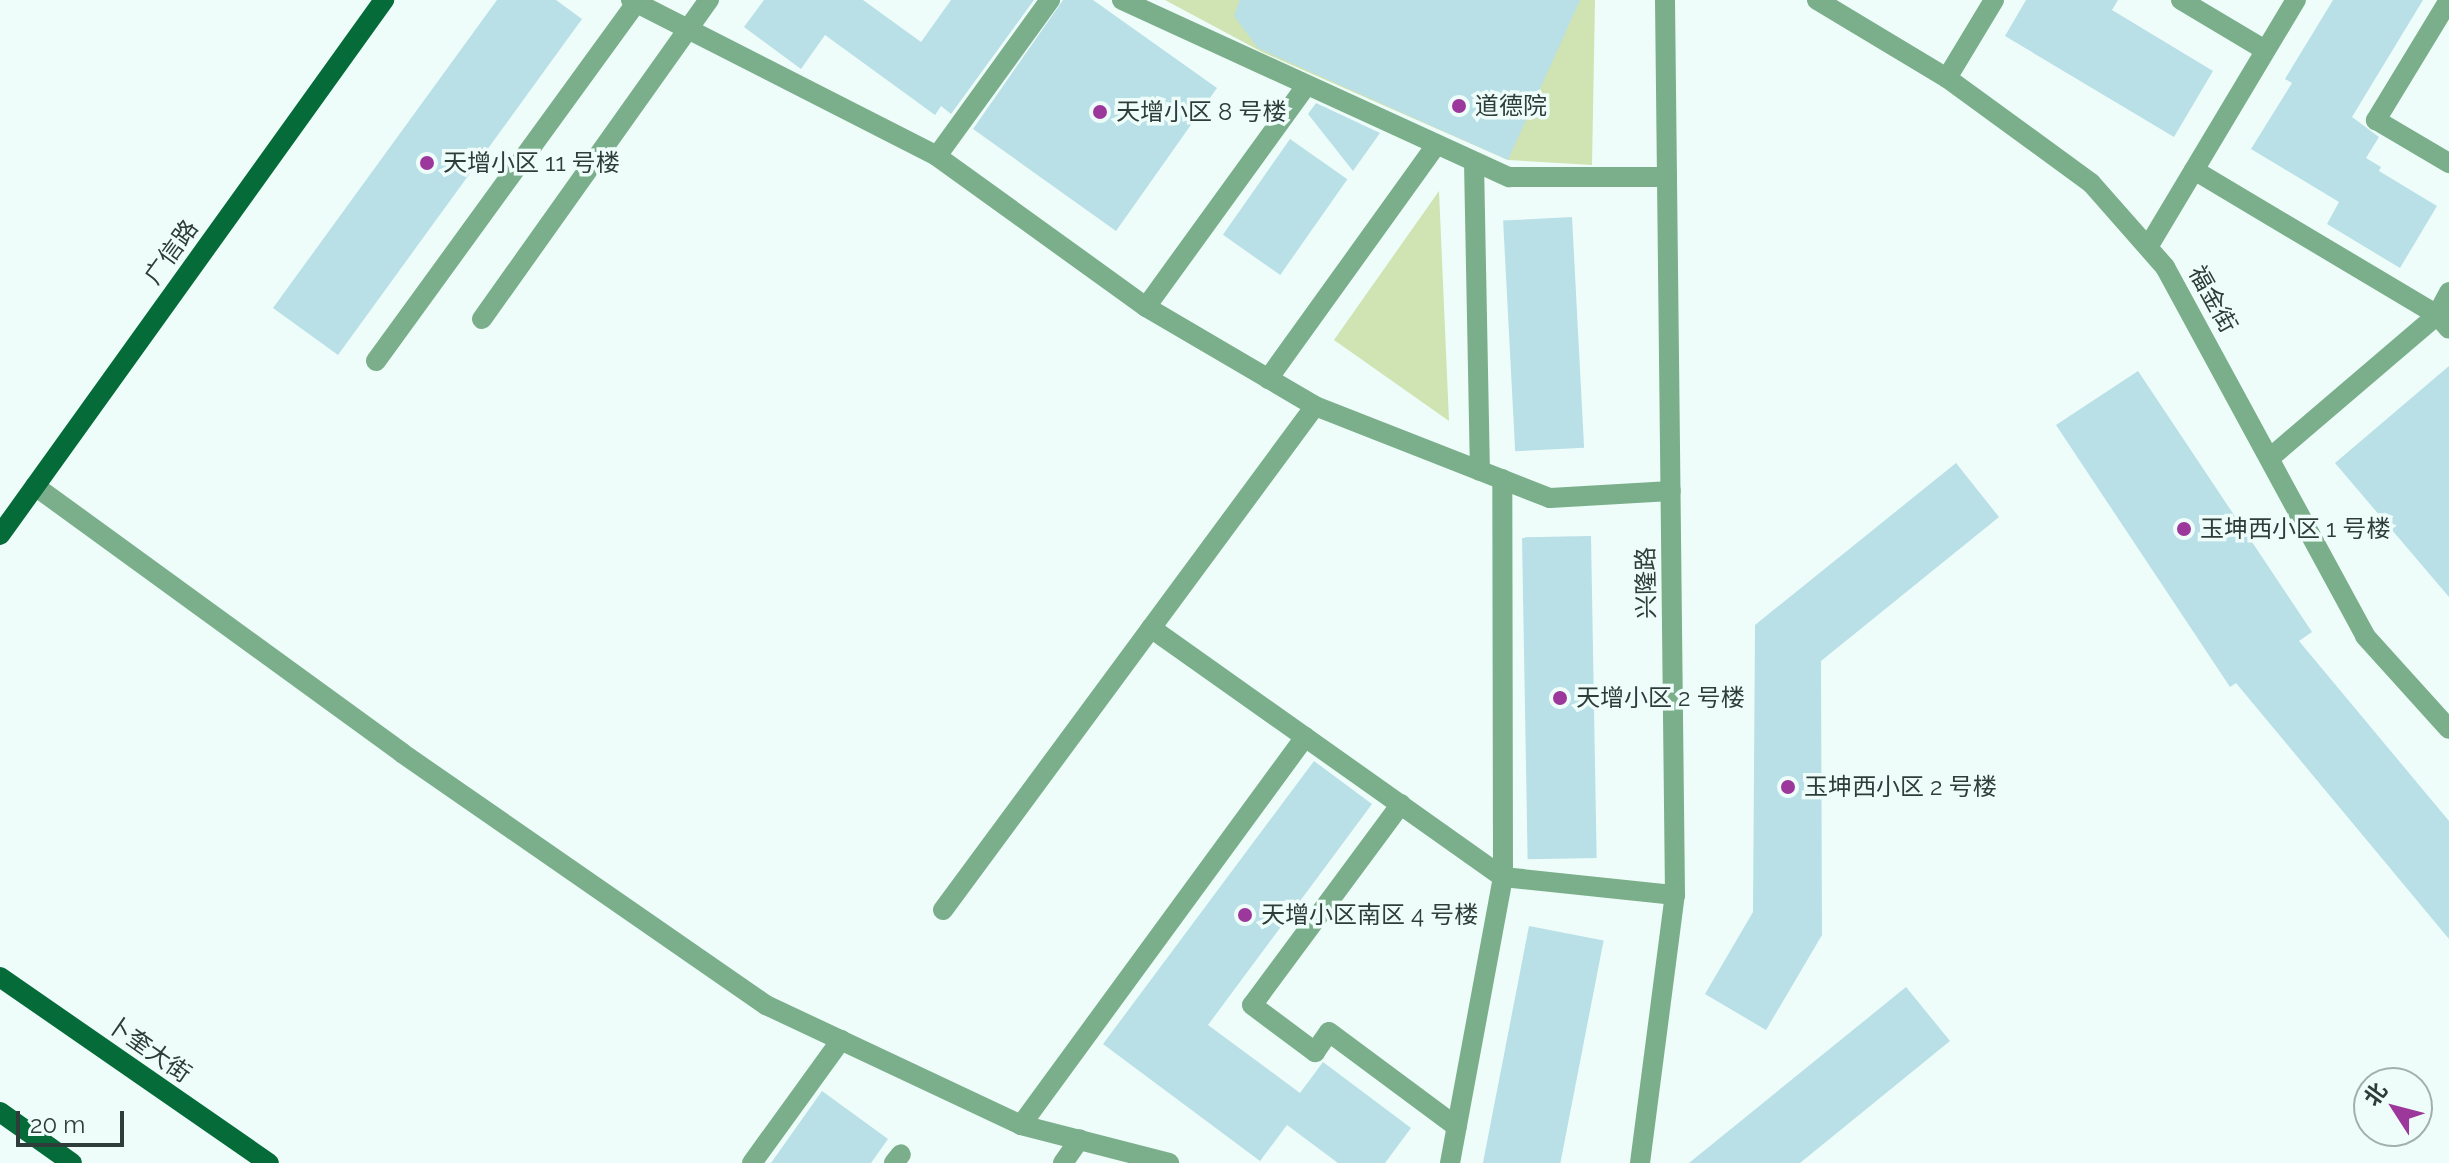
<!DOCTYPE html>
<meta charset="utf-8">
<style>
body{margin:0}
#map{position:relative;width:2449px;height:1163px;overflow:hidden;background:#eefdfa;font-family:Raleway,"Noto Sans SC",sans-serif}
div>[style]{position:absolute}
.green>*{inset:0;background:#d0e3b2}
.building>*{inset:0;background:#b9dfe7;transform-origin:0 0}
.minor>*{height:20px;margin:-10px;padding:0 10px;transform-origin:10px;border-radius:10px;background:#7baf8b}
.major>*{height:20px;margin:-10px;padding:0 10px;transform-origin:10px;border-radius:10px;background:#046b39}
.dots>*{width:22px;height:22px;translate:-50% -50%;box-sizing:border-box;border:4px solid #eefdfa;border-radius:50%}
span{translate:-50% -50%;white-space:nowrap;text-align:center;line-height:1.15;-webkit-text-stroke:7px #eefdfa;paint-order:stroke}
.poi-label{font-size:24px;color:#2e3d3a}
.left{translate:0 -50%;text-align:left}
.street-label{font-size:24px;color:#2e3d3a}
.north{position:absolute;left:2353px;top:1067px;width:80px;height:80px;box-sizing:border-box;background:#eefdfa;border:2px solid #a1b0ad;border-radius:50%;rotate:306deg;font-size:22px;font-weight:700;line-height:32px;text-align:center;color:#2e3d3a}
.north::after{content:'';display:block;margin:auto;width:28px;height:36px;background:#9c379b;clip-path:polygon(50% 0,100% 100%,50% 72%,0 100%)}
.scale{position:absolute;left:16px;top:1111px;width:108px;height:36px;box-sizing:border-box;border:4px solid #2e3d3a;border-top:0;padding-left:10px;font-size:24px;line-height:28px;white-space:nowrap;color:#2e3d3a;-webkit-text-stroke:6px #eefdfa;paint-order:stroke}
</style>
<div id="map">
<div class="green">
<i style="clip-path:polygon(1165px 0,1595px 0,1592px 165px,1508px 160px,1262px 52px)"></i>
<i style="clip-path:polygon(1439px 191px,1449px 421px,1334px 340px)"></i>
</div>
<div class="building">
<i style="clip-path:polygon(497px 0,556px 0,582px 19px,338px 355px,273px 308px)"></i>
<i style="clip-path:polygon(764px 0,863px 0,921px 42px,951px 0,1034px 0,951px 114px,941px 106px,935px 115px,825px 35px,801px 69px,744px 27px)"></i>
<i style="clip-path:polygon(1063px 0,1093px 0,1217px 88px,1116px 231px,973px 129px)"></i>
<i style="clip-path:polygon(1240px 0,1580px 0,1508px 160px,1258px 48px,1234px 16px)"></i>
<i style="clip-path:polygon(2026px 0,2118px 0,2112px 10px,2213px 71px,2174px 137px,2005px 36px)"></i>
<i style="clip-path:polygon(2333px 0,2423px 0,2352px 117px,2379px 137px,2366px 158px,2381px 167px,2379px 171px,2437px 206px,2400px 268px,2327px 224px,2339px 202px,2251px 149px,2292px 83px,2285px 79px)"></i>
<i style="clip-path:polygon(1316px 103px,1380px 133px,1353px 171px,1308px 114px)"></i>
<i style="left:1290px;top:139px;width:70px;height:117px;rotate:35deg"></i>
<i style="left:1572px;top:217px;width:231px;height:69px;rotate:87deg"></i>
<i style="clip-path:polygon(2449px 366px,2449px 597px,2335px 463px)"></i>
<i style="clip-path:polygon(2138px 371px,2312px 632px,2299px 641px,2449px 821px,2449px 939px,2236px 683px,2230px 687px,2056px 425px)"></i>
<i style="clip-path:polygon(1956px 463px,1999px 517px,1821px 661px,1822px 935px,1766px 1030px,1705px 994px,1753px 912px,1755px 625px)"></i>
<i style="left:1591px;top:536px;width:322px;height:69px;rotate:89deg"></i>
<i style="clip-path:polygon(1314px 761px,1372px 804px,1208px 1025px,1300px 1093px,1323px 1062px,1411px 1128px,1385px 1163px,1338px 1163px,1287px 1125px,1260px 1161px,1103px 1044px)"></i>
<i style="left:1529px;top:926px;width:76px;height:242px;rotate:11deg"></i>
<i style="clip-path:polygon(1906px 987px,1950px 1041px,1800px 1163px,1689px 1163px)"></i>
<i style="clip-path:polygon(822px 1091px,888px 1139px,871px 1163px,771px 1163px)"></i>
</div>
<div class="minor">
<i style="left:631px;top:0;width:343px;rotate:27deg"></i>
<i style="left:1122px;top:0;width:426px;rotate:24.6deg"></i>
<i style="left:1509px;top:177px;width:158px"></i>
<i style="left:1817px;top:0;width:152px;rotate:31deg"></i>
<i style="left:1947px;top:78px;width:178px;rotate:36.1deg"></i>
<i style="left:2091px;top:183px;width:112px;rotate:48.6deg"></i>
<i style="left:2165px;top:267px;width:420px;rotate:61.5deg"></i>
<i style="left:2365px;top:636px;width:125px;rotate:47.9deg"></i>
<i style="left:2181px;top:0;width:98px;rotate:30.8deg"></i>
<i style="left:2446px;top:5px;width:135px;rotate:121.3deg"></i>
<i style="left:2376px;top:120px;width:85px;rotate:30.5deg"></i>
<i style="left:1947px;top:78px;width:91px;rotate:-58.9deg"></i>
<i style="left:1474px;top:162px;width:309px;rotate:88.9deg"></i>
<i style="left:2194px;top:170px;width:283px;rotate:30.8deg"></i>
<i style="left:2437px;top:315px;width:26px;rotate:-62deg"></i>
<i style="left:2148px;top:247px;width:288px;rotate:-59.1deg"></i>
<i style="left:1146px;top:307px;width:273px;rotate:-54.1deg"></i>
<i style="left:482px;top:319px;width:392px;rotate:-54.6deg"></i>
<i style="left:376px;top:361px;width:442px;rotate:-54deg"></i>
<i style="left:1268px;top:379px;width:288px;rotate:-54.3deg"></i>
<i style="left:1315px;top:406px;width:252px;rotate:21.4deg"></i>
<i style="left:1550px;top:498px;width:121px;rotate:-3.3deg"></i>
<i style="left:2271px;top:457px;width:218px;rotate:-40.5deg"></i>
<i style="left:2437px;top:315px;width:18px;rotate:49deg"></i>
<i style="left:35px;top:486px;width:454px;rotate:36deg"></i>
<i style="left:402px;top:753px;width:443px;rotate:34.7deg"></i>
<i style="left:766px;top:1005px;width:282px;rotate:25.2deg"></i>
<i style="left:1021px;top:1125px;width:153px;rotate:14.4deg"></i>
<i style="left:1151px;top:628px;width:431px;rotate:35.3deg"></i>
<i style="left:1503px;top:877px;width:173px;rotate:6deg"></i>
<i style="left:1401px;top:804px;width:250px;rotate:126.5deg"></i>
<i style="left:1252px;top:1005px;width:79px;rotate:36.7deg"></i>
<i style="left:1315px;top:1052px;width:24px;rotate:-55deg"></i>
<i style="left:1329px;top:1032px;width:159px;rotate:36.6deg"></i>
<i style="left:943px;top:910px;width:626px;rotate:-53.57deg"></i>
<i style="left:1315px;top:406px;width:196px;rotate:-149.6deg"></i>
<i style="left:1146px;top:307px;width:258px;rotate:-144.2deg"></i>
<i style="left:937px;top:156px;width:193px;rotate:-54.1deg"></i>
<i style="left:1021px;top:1125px;width:481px;rotate:-53.8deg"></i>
<i style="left:752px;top:1163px;width:152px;rotate:-54.1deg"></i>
<i style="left:894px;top:1163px;width:11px;rotate:-52deg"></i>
<i style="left:1063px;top:1163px;width:29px;rotate:-55deg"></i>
<i style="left:1450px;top:1163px;width:291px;rotate:-79.5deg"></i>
<i style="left:1503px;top:877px;width:398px;rotate:-90.1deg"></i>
<i style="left:1640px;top:1163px;width:270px;rotate:-82.6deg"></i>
<i style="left:1675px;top:895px;width:895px;rotate:-90.64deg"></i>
</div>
<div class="major">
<i style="left:0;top:535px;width:659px;rotate:-54.33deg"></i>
<i style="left:0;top:977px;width:327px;rotate:34.7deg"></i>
<i style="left:0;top:1112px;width:88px;rotate:35.3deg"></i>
</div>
<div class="dots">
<i style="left:1459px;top:106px;background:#9c379b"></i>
<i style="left:1100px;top:112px;background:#9c379b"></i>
<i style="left:427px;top:163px;background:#9c379b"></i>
<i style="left:2184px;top:529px;background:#9c379b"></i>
<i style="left:1560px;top:698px;background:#9c379b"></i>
<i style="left:1788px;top:787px;background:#9c379b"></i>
<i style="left:1245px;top:915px;background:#9c379b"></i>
</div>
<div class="poi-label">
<span class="left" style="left:1475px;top:106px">道德院</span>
<span class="left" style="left:1116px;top:112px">天增小区 8 号楼</span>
<span class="left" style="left:443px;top:163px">天增小区 11 号楼</span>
<span class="left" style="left:2200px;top:529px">玉坤西小区 1 号楼</span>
<span class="left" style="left:1576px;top:698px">天增小区 2 号楼</span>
<span class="left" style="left:1804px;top:787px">玉坤西小区 2 号楼</span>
<span class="left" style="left:1261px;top:915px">天增小区南区 4 号楼</span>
</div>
<div class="street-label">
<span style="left:171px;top:252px;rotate:-54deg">广信路</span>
<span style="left:2213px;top:299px;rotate:61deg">福金街</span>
<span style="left:1646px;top:583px;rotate:-91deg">兴隆路</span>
<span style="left:149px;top:1049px;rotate:35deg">卜奎大街</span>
</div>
<div class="north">北</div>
<div class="scale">20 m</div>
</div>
